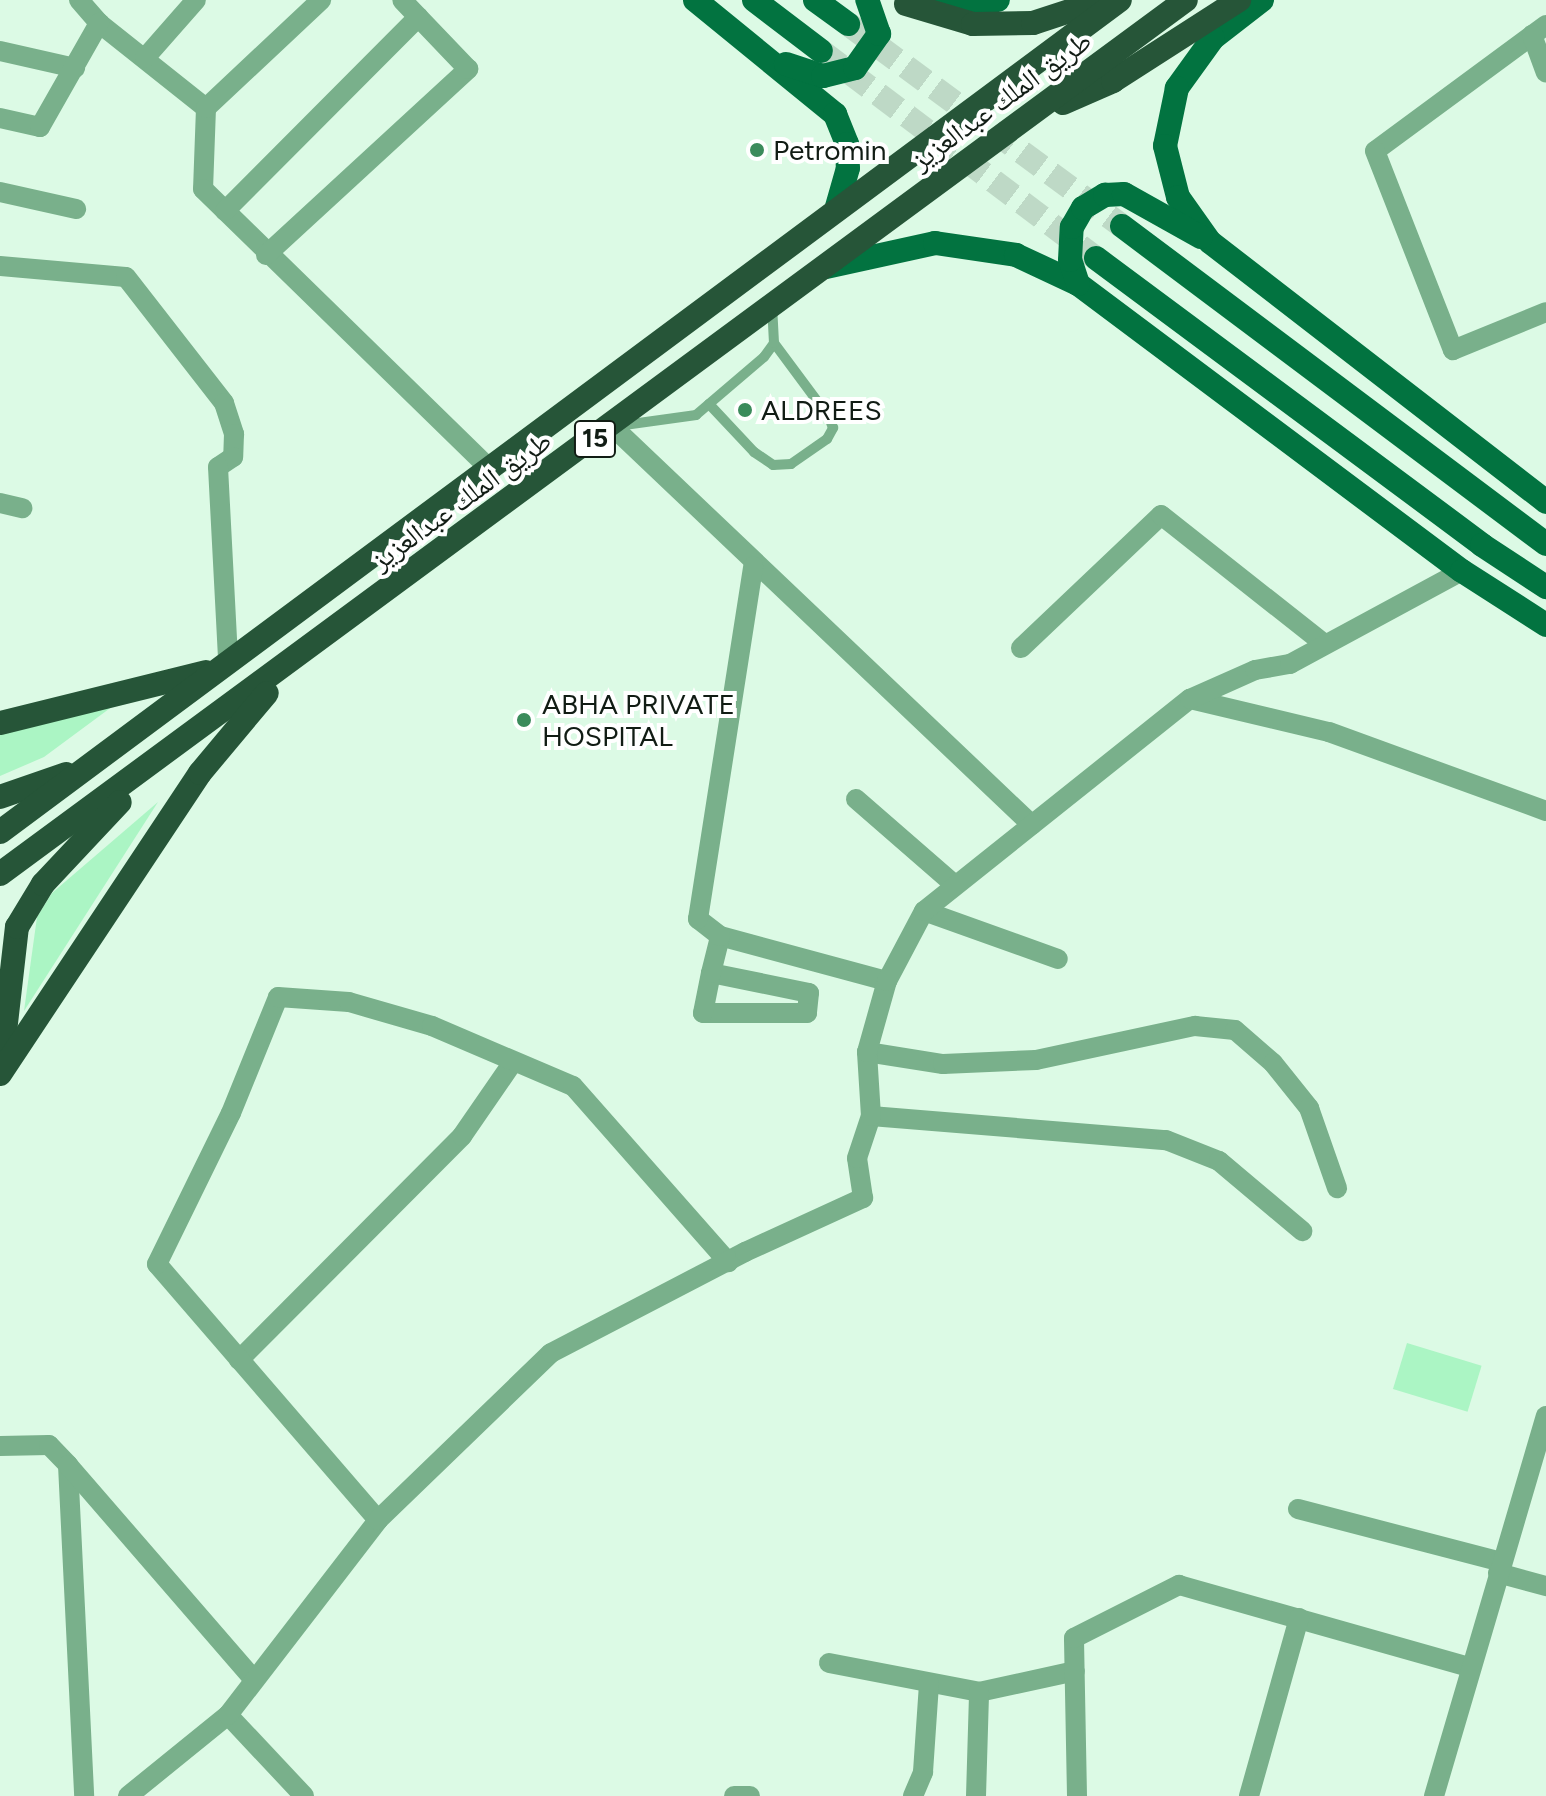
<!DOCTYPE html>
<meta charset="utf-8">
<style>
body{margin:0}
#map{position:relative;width:1546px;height:1796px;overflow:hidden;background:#dcfae5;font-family:Figtree,"Noto Naskh Arabic",sans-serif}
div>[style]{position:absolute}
.green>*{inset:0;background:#abf5c4;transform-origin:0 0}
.primary-tunnel>*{height:24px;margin-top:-12px;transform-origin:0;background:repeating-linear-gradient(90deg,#bed9c6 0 24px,transparent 0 36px)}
.lane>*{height:10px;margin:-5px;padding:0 5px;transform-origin:5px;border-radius:5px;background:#79b08b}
.street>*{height:20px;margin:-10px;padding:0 10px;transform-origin:10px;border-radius:10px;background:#79b08b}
.primary>*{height:24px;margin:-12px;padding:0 12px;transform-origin:12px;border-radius:12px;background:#027340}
.highway>*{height:24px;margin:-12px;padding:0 12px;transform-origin:12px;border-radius:12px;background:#265538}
.dots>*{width:22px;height:22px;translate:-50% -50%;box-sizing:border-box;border:4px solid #fff;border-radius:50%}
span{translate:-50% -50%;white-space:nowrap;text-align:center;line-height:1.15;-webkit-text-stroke:8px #fff;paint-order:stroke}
.shield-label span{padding:2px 6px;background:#fff;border:2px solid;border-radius:6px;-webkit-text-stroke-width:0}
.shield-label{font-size:26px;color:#111c14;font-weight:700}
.street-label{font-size:28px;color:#111c14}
.poi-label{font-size:28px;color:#111c14}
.left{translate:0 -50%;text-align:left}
</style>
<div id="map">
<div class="green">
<i style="clip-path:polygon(113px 706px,44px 757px,0 776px,0 732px)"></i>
<i style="clip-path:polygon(158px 802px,24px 1011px,37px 917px,52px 893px)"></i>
<i style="left:1407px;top:1343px;width:78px;height:48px;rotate:17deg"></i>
</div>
<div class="primary-tunnel">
<i style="left:848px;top:24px;width:340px;rotate:36.4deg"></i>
<i style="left:821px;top:51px;width:344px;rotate:37deg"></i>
</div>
<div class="lane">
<i style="left:709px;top:404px;width:66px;rotate:46.8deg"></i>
<i style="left:754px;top:452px;width:23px;rotate:34deg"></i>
<i style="left:773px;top:465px;width:18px;rotate:-3deg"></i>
<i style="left:791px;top:464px;width:44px;rotate:-34.8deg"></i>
<i style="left:827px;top:439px;width:13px;rotate:-61deg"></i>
<i style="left:833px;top:428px;width:12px;rotate:-110deg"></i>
<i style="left:829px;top:417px;width:92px;rotate:-126.6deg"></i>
<i style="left:617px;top:426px;width:80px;rotate:-7.9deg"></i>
<i style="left:696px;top:415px;width:89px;rotate:-40.5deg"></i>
<i style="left:764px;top:357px;width:17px;rotate:-54deg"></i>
<i style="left:774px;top:343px;width:34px;rotate:-93deg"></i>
</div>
<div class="street">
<i style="left:79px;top:0;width:30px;rotate:49deg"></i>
<i style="left:99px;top:23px;width:137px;rotate:38.5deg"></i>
<i style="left:206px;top:108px;width:81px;rotate:92.1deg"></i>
<i style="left:203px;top:189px;width:400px;rotate:44.3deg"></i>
<i style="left:1546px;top:25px;width:212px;rotate:143.6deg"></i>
<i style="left:1375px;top:151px;width:214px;rotate:68.6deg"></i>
<i style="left:1453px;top:350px;width:100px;rotate:-22.2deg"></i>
<i style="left:1532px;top:35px;width:40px;rotate:69.8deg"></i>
<i style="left:0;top:51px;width:77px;rotate:12.8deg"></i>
<i style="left:145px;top:58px;width:77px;rotate:-48.7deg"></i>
<i style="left:206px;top:108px;width:158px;rotate:-43.2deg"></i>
<i style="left:0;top:118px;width:41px;rotate:12.7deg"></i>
<i style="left:40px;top:127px;width:120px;rotate:-60.4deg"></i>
<i style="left:0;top:192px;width:78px;rotate:12.6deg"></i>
<i style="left:225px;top:211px;width:274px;rotate:-45.1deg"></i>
<i style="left:266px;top:255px;width:275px;rotate:-42.6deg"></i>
<i style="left:468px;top:69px;width:95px;rotate:-133.7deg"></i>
<i style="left:0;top:266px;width:126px;rotate:5deg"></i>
<i style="left:126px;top:277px;width:160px;rotate:52.1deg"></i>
<i style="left:224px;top:403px;width:33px;rotate:72deg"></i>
<i style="left:234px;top:434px;width:23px;rotate:92deg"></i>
<i style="left:233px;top:457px;width:18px;rotate:146deg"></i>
<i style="left:218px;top:467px;width:194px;rotate:87deg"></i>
<i style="left:612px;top:426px;width:579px;rotate:43.53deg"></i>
<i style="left:0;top:503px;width:23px;rotate:13deg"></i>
<i style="left:1021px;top:648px;width:193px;rotate:-43.5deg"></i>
<i style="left:1161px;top:515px;width:206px;rotate:38.3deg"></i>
<i style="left:1190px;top:699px;width:143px;rotate:13.4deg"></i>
<i style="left:1329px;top:732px;width:231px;rotate:20deg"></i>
<i style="left:856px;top:799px;width:131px;rotate:41deg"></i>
<i style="left:924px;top:911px;width:142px;rotate:19.7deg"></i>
<i style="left:720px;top:936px;width:173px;rotate:15.1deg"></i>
<i style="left:711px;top:973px;width:100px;rotate:11.5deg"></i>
<i style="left:809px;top:993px;width:20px;rotate:96deg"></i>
<i style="left:807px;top:1013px;width:104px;rotate:180deg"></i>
<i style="left:703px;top:1013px;width:41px;rotate:-78.7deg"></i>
<i style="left:711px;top:973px;width:38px;rotate:-76deg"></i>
<i style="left:720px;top:936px;width:28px;rotate:-142deg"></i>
<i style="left:698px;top:919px;width:357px;rotate:-81.1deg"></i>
<i style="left:867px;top:1052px;width:77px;rotate:9deg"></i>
<i style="left:943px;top:1064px;width:93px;rotate:-2.5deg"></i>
<i style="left:1036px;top:1060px;width:163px;rotate:-12.1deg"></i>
<i style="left:1195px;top:1026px;width:40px;rotate:5.7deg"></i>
<i style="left:1235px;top:1030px;width:50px;rotate:41deg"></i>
<i style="left:1273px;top:1063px;width:58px;rotate:51.3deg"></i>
<i style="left:1309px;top:1108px;width:85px;rotate:70.7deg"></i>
<i style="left:871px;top:1116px;width:296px;rotate:4.7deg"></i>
<i style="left:1166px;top:1140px;width:57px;rotate:21.6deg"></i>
<i style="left:1219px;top:1161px;width:109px;rotate:40.1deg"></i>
<i style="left:239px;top:1360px;width:316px;rotate:-45.1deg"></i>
<i style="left:462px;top:1136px;width:90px;rotate:-55.4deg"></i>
<i style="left:0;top:1446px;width:49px;rotate:-1.2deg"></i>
<i style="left:49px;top:1445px;width:28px;rotate:46deg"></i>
<i style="left:68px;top:1465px;width:331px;rotate:87.2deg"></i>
<i style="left:68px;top:1465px;width:284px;rotate:49.1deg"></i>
<i style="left:1298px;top:1509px;width:210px;rotate:14.6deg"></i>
<i style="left:378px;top:1520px;width:338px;rotate:-130.8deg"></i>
<i style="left:157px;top:1264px;width:168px;rotate:-63.9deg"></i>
<i style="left:231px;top:1113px;width:125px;rotate:-67.9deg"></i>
<i style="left:278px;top:997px;width:71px;rotate:4deg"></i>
<i style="left:349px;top:1002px;width:86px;rotate:16.1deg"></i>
<i style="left:432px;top:1026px;width:153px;rotate:23.1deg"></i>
<i style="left:573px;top:1086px;width:235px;rotate:48.6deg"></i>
<i style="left:1498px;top:1573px;width:50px;rotate:15.2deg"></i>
<i style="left:829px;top:1663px;width:153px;rotate:10.9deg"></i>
<i style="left:979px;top:1692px;width:98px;rotate:-12.3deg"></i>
<i style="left:228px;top:1715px;width:111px;rotate:46.8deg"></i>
<i style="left:128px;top:1796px;width:129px;rotate:-39deg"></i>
<i style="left:228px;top:1715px;width:246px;rotate:-52.4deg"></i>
<i style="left:378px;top:1520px;width:240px;rotate:-44deg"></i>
<i style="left:551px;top:1353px;width:219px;rotate:-27.5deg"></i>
<i style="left:745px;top:1252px;width:130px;rotate:-24.6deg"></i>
<i style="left:863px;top:1198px;width:40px;rotate:-98.5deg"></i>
<i style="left:857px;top:1158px;width:44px;rotate:-71.6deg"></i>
<i style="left:871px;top:1116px;width:64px;rotate:-93.6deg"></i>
<i style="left:867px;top:1052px;width:74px;rotate:-74.3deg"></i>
<i style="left:887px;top:981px;width:79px;rotate:-62.1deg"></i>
<i style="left:924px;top:911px;width:340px;rotate:-38.6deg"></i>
<i style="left:1190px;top:699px;width:71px;rotate:-24deg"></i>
<i style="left:1255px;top:670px;width:36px;rotate:-10deg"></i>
<i style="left:1290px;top:664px;width:196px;rotate:-28.4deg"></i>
<i style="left:734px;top:1796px;width:16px"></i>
<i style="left:913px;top:1796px;width:26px;rotate:-67deg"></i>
<i style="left:923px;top:1772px;width:89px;rotate:-86.1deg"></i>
<i style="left:976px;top:1796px;width:104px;rotate:-88.3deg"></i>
<i style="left:1077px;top:1796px;width:158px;rotate:-91.1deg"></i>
<i style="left:1074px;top:1638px;width:118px;rotate:-26.8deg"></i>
<i style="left:1179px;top:1585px;width:300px;rotate:15.8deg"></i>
<i style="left:1249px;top:1796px;width:185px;rotate:-74.3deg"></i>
<i style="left:1434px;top:1796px;width:396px;rotate:-73.6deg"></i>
</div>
<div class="primary">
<i style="left:695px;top:0;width:181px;rotate:39.2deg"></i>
<i style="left:835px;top:114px;width:32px;rotate:68deg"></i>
<i style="left:847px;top:144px;width:24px;rotate:88deg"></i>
<i style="left:848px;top:168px;width:44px;rotate:105.9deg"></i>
<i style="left:754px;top:0;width:84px;rotate:37.3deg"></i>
<i style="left:815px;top:0;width:41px;rotate:36deg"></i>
<i style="left:1262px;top:0;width:62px;rotate:142.2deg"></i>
<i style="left:1213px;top:38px;width:62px;rotate:125.8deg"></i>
<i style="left:1177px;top:88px;width:59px;rotate:101.7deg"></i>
<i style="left:1165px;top:146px;width:53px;rotate:75.7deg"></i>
<i style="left:1178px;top:197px;width:55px;rotate:54.6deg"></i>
<i style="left:1210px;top:242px;width:425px;rotate:37.7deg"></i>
<i style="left:913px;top:4px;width:85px;rotate:-2.7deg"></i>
<i style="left:786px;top:64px;width:39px;rotate:18deg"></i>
<i style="left:823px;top:76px;width:33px;rotate:-14deg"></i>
<i style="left:855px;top:68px;width:42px;rotate:-54.8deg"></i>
<i style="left:879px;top:34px;width:36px;rotate:-109deg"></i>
<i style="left:1122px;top:226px;width:530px;rotate:36.87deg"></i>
<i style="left:1096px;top:258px;width:481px;rotate:36.6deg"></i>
<i style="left:1482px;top:545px;width:77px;rotate:33.3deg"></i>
<i style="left:826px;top:267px;width:112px;rotate:-12.4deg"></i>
<i style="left:935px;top:243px;width:82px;rotate:8.4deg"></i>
<i style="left:1016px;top:255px;width:68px;rotate:25.1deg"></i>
<i style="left:1078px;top:284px;width:479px;rotate:36.8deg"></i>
<i style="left:1462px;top:571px;width:100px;rotate:32.7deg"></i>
<i style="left:1078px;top:284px;width:25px;rotate:-108deg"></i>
<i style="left:1070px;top:260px;width:33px;rotate:-87deg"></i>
<i style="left:1072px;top:227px;width:22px;rotate:-60deg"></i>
<i style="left:1083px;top:208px;width:26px;rotate:-31deg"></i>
<i style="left:1105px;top:195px;width:19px;rotate:-3deg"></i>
<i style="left:1124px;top:194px;width:88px;rotate:29.2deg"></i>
</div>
<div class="highway">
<i style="left:906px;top:4px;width:70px;rotate:16.6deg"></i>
<i style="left:973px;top:24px;width:60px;rotate:-1deg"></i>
<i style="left:1033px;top:23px;width:74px;rotate:-18.2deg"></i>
<i style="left:1063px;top:103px;width:55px;rotate:-23.7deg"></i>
<i style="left:1113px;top:81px;width:150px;rotate:-32.7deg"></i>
<i style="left:0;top:723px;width:212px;rotate:-13.9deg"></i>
<i style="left:0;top:797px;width:70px;rotate:-19.2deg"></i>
<i style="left:0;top:832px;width:1395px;rotate:-36.61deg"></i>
<i style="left:0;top:874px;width:1473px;rotate:-36.39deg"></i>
<i style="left:1px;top:1067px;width:141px;rotate:-83.5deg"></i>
<i style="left:17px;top:927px;width:50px;rotate:-58.8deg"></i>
<i style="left:43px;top:884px;width:112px;rotate:-46.8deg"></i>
<i style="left:0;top:1074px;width:361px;rotate:-56.4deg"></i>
<i style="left:200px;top:773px;width:104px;rotate:-50.1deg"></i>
</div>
<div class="dots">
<i style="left:757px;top:150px;background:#3b8b5b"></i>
<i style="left:745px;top:410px;background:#3b8b5b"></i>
<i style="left:524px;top:720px;background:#3b8b5b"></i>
</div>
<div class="shield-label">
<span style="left:595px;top:439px">15</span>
</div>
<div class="street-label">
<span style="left:1001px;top:100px;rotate:-36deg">طريق الملك عبدالعزيز</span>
<span style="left:461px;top:500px;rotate:-36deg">طريق الملك عبدالعزيز</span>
</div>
<div class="poi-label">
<span class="left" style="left:773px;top:150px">Petromin</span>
<span class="left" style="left:761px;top:410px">ALDREES</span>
<span class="left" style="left:542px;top:720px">ABHA PRIVATE<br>HOSPITAL</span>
</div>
</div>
